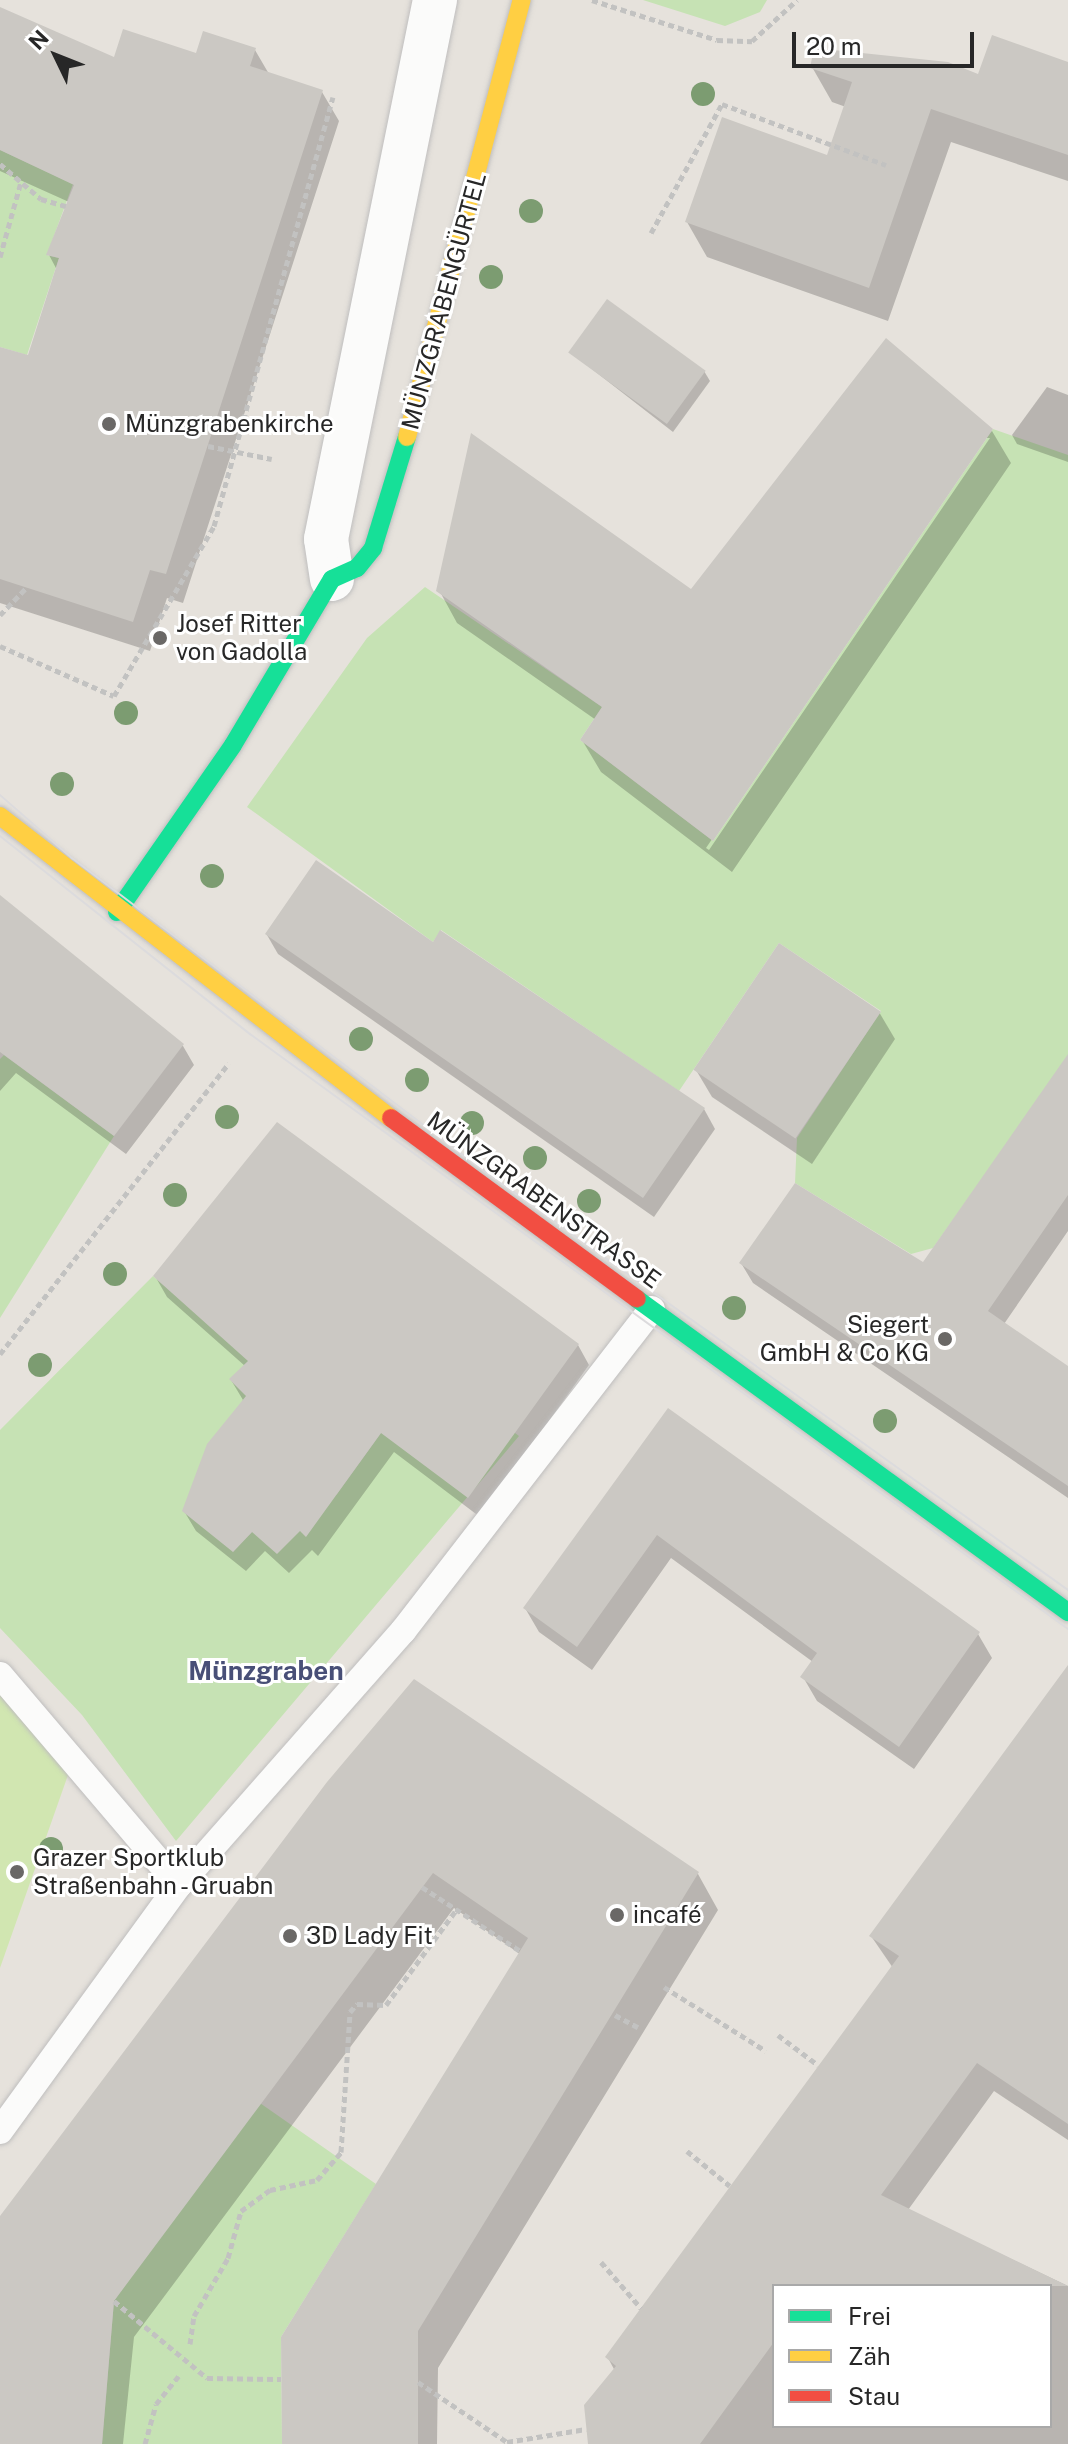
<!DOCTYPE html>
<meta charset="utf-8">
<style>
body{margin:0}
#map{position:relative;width:1068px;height:2444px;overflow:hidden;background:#e6e2dc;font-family:"Public Sans",sans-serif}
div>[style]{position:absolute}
.green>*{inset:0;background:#c6e2b4}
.pitch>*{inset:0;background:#d1e6b1}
.shadow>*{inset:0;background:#0003}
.building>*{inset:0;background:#cbc8c3;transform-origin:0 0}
.path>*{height:5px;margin-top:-2.5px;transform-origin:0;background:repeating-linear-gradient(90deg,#c2c2c1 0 6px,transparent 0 10px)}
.roads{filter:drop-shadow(0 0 2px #bfbebe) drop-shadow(0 0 2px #bfbebe)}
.lane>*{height:26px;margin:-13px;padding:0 13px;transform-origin:13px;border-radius:13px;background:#fbfbfa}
.street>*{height:44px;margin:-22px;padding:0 22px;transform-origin:22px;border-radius:22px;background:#fbfbfa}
.fast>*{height:18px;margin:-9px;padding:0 9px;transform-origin:9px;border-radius:9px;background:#16e098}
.slow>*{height:18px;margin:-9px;padding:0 9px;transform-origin:9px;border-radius:9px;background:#ffcf43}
.jam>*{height:18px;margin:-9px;padding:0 9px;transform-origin:9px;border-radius:9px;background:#f24e42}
.tram>*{height:2px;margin:-1px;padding:0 1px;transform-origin:1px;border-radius:1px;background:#dcdbdd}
.path-bridge>*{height:5px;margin-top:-2.5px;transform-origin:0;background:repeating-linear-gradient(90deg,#c2c2c1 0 6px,transparent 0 10px)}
.trees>*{width:24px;height:24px;margin:-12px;border-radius:50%;background:#7c9c71}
.dots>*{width:22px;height:22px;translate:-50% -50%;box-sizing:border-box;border:4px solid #fff;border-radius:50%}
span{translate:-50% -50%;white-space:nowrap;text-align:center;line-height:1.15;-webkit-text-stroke:6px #fff;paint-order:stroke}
.street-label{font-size:24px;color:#272727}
.poi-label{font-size:24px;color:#272727}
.left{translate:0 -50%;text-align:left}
.right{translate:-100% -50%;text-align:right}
.neighbourhood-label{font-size:26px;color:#484f77;font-weight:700}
.legend{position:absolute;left:772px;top:2284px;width:280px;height:144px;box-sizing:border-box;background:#fff;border:2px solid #a9a9a9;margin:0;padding:10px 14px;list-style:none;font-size:24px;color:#272727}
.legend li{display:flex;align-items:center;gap:16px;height:40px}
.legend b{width:40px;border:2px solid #a9a9a9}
.north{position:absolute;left:16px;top:16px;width:80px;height:80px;-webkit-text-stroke:6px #fff;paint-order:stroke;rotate:313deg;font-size:22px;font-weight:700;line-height:32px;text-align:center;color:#272727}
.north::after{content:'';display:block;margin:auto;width:28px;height:36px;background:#272727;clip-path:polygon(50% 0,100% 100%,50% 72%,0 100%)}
.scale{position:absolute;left:792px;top:32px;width:182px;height:36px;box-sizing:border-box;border:4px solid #272727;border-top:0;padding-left:10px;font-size:24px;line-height:28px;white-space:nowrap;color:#272727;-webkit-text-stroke:6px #fff;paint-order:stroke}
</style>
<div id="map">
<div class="green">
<i style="clip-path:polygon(643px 0,767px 0,760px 12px,725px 26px)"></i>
<i style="clip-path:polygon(0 150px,73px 184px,47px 255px,59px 258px,27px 355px,0 347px)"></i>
<i style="clip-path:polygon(993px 429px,1068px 455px,1068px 1057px,933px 1248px,911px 1254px,795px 1183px,797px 1138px,881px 1011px,779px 943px,679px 1091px,441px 930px,433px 942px,247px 807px,367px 638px,425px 587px,602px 707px,580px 740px,713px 841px)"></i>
<i style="clip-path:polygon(4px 1055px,114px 1136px,0 1318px,0 1059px)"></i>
<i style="clip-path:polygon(153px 1276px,203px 1319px,312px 1281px,233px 1552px,252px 1532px,337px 1494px,399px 1408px,399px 1346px,519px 1436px,176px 1841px,82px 1715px,0 1628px,0 1430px)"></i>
<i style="clip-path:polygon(257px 2101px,376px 2184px,281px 2337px,282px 2444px,102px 2444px,114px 2301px)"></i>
</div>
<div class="pitch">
<i style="clip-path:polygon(0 1688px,68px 1775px,0 1968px)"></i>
</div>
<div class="shadow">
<i style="clip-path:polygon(0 9px,115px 60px,255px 50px,269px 74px,322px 92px,339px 121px,183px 603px,167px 598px,150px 651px,0 603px,0 349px,29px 358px,57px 270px,49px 255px,69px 202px,0 171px)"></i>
<i style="clip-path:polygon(1068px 64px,1068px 181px,951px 142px,888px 321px,707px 257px,687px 222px,828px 157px,846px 107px,832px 102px,812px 67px,979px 76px)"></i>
<i style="clip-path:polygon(570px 352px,704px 371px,710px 381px,673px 432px)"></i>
<i style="clip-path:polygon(1047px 387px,1068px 395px,1068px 462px,1017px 444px,1012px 435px)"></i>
<i style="clip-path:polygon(evenodd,992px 431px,1011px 463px,732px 872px,601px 772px,582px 740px,596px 720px,457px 623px,439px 590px,691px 591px,992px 431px,985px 438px,990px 438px,709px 850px,706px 848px,985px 438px)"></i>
<i style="clip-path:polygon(0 897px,183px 1046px,194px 1065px,126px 1154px,16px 1073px,0 1091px)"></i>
<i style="clip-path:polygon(267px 935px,433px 945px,704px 1109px,715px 1129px,654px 1217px,278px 954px)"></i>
<i style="clip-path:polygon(879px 1012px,895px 1039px,812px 1164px,712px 1097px,696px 1070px)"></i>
<i style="clip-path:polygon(1068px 1059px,1068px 1231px,1004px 1324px,1068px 1368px,1068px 1498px,753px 1283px,741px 1263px,924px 1265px)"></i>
<i style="clip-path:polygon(155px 1276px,578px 1345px,589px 1365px,480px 1517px,394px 1452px,318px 1556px,312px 1550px,289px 1573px,265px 1551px,246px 1571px,196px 1531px,184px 1511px,243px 1400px,231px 1380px,245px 1366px,167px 1297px)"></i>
<i style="clip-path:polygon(668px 1411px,978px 1634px,992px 1658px,914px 1769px,817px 1701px,803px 1677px,813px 1662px,671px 1558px,592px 1670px,539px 1632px,525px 1608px)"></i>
<i style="clip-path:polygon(evenodd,1068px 1715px,1068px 2140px,994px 2091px,908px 2210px,1068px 2286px,1068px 2444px,589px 2444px,615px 2371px,608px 2358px,893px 1968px,871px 1936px,1068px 1715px,774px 2286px,1050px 2286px,1050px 2426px,774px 2426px,774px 2286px)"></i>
<i style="clip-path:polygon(328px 1783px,698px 1874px,718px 1910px,438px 2368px,437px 2444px,283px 2444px,520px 1954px,454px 1908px,134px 2337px,123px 2444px,0 2444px,0 2222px)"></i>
</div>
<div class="building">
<i style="clip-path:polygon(0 7px,114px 57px,123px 29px,196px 53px,203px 31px,256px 48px,250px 66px,323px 90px,166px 574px,150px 570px,133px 622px,0 579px,0 347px,28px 355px,59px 258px,46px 255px,74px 185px,0 150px)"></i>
<i style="clip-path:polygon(992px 35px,1068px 62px,1068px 155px,931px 109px,869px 288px,685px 222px,722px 117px,827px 155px,852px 82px,810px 68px,814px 48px,948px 62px,978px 74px)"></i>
<i style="left:607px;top:299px;width:122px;height:66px;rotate:36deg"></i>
<i style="clip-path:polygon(886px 338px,993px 429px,713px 841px,580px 740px,602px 707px,436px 591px,471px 433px,691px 589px)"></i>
<i style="clip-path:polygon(316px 860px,433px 942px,440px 930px,705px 1108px,643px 1198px,265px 934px)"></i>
<i style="clip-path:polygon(0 895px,184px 1044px,114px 1136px,0 1052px)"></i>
<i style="left:779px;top:943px;width:123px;height:153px;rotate:34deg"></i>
<i style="clip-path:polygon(1068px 1054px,1068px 1195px,988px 1311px,1068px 1366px,1068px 1486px,739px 1263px,795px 1183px,923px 1262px)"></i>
<i style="clip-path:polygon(277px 1122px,579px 1344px,468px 1498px,381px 1433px,306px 1537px,300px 1531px,277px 1554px,252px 1532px,233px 1552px,182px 1511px,207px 1444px,246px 1396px,229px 1379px,248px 1361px,153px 1276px)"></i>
<i style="clip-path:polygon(668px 1408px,980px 1632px,899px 1747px,800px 1677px,817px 1653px,657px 1535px,577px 1647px,523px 1608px)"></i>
<i style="clip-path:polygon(1068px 1665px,1068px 2124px,977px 2063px,881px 2195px,1068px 2286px,774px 2286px,774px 2342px,700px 2444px,588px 2444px,584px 2405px,616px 2366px,605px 2357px,899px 1956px,869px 1936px)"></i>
<i style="clip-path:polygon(414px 1679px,699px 1872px,418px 2331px,418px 2444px,282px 2444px,281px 2337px,528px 1938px,433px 1873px,114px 2301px,102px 2444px,0 2444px,0 2216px,327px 1782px)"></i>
</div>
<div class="path">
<i style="left:592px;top:0;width:131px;rotate:17.7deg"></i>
<i style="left:717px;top:40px;width:35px;rotate:2deg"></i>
<i style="left:752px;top:41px;width:61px;rotate:-42.3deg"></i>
<i style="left:0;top:164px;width:54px;rotate:40.5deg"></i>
<i style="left:41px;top:199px;width:26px;rotate:16deg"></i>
<i style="left:651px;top:233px;width:147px;rotate:-61.2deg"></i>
<i style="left:722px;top:104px;width:175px;rotate:20.4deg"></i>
<i style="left:0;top:257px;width:78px;rotate:-74.4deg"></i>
<i style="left:208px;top:446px;width:65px;rotate:11.5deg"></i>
<i style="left:0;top:615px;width:37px;rotate:-46deg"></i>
<i style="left:0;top:646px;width:124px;rotate:23.7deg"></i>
<i style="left:114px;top:696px;width:197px;rotate:-59.5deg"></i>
<i style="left:214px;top:526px;width:445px;rotate:-74.5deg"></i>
<i style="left:0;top:1354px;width:370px;rotate:-51.8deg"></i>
<i style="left:422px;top:1887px;width:117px;rotate:33.1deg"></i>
<i style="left:664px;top:1987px;width:120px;rotate:32.1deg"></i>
<i style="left:615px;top:2015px;width:26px;rotate:28deg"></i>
<i style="left:778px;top:2035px;width:50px;rotate:36.9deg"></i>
<i style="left:687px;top:2151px;width:55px;rotate:39.1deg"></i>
<i style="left:601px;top:2262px;width:61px;rotate:49deg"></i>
<i style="left:190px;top:2344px;width:28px;rotate:-82deg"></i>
<i style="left:194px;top:2316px;width:67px;rotate:-59.6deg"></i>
<i style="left:228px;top:2258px;width:49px;rotate:-74.5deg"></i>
<i style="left:241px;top:2211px;width:36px;rotate:-36deg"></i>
<i style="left:270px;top:2190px;width:48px;rotate:-12deg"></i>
<i style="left:317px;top:2180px;width:37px;rotate:-49deg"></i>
<i style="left:341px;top:2152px;width:140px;rotate:-86.3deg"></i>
<i style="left:350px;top:2012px;width:11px;rotate:-49deg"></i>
<i style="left:357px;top:2004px;width:29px;rotate:2deg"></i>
<i style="left:386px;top:2005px;width:119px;rotate:-53.5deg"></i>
<i style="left:418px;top:2382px;width:107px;rotate:34deg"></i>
<i style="left:507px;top:2442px;width:80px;rotate:-9.3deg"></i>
<i style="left:145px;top:2444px;width:41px;rotate:-74.6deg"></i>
<i style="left:156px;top:2404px;width:36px;rotate:-51deg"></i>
</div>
<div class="roads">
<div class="lane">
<i style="left:0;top:1675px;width:276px;rotate:49.6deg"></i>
<i style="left:0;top:2131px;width:304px;rotate:-54deg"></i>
<i style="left:179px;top:1885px;width:339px;rotate:-48.6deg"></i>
<i style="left:403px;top:1631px;width:407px;rotate:-52.3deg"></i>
</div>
<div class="street">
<i style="left:332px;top:579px;width:40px;rotate:-98.5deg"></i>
<i style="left:326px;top:539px;width:550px;rotate:-78.57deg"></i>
</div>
<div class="fast">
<i style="left:117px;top:912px;width:203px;rotate:-55.2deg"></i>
<i style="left:233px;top:745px;width:193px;rotate:-59.2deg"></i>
<i style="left:332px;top:579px;width:27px;rotate:-24deg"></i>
<i style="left:357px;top:568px;width:26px;rotate:-51deg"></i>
<i style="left:373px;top:548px;width:116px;rotate:-73deg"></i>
<i style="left:637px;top:1299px;width:533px;rotate:35.99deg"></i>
</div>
<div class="slow">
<i style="left:407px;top:437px;width:452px;rotate:-75.3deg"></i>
<i style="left:0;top:816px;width:494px;rotate:37.7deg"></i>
</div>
<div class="jam">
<i style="left:391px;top:1118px;width:305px;rotate:36.3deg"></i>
</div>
</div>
<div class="tram">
<i style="left:0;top:795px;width:96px;rotate:41.2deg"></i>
<i style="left:72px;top:858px;width:512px;rotate:37.23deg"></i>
<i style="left:480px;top:1168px;width:724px;rotate:35.67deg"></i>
<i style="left:0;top:836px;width:319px;rotate:38.4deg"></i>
<i style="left:250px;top:1034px;width:1012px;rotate:36.03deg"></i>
</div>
<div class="path-bridge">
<i style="left:114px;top:2301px;width:121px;rotate:39.6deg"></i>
<i style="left:207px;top:2378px;width:74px;rotate:0.8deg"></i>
</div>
<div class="trees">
<i style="left:703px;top:94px"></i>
<i style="left:531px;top:211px"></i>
<i style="left:491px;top:277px"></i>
<i style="left:126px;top:713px"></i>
<i style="left:62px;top:784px"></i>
<i style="left:212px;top:876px"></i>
<i style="left:361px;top:1039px"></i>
<i style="left:417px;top:1080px"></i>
<i style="left:227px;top:1117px"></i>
<i style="left:472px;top:1123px"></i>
<i style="left:535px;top:1158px"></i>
<i style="left:175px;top:1195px"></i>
<i style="left:589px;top:1201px"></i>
<i style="left:115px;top:1274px"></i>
<i style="left:734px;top:1308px"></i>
<i style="left:40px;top:1365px"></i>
<i style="left:885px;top:1421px"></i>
<i style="left:51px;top:1849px"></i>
</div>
<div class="dots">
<i style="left:109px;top:424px;background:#6a6866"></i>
<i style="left:160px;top:638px;background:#6a6866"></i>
<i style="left:945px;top:1339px;background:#6a6866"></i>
<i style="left:17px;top:1872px;background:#6a6866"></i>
<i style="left:617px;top:1915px;background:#6a6866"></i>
<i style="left:290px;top:1936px;background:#6a6866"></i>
</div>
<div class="street-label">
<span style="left:444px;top:301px;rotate:-75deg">MÜNZGRABENGÜRTEL</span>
<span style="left:544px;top:1200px;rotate:36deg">MÜNZGRABENSTRASSE</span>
</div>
<div class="poi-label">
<span class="left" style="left:125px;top:424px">Münzgrabenkirche</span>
<span class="left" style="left:176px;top:638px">Josef Ritter<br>von Gadolla</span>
<span class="right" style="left:929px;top:1339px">Siegert<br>GmbH &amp; Co KG</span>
<span class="left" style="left:33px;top:1872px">Grazer Sportklub<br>Straßenbahn - Gruabn</span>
<span class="left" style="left:633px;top:1915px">incafé</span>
<span class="left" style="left:306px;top:1936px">3D Lady Fit</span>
</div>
<div class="neighbourhood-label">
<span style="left:266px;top:1671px">Münzgraben</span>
</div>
<ul class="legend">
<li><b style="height:10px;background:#16e098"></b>Frei</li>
<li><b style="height:10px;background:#ffcf43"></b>Zäh</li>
<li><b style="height:10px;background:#f24e42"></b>Stau</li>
</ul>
<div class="north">N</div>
<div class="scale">20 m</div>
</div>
